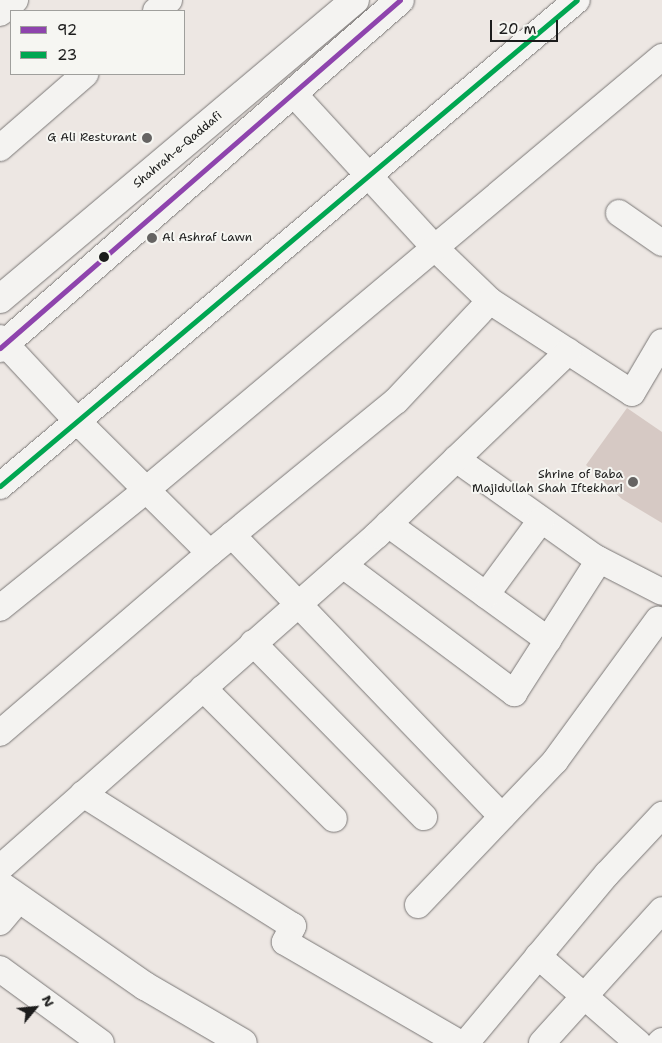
<!DOCTYPE html>
<style>
body{margin:0}
#map{position:relative;width:662px;height:1043px;overflow:hidden;background:#ede7e3;font-family:"Shantell Sans",sans-serif}
div>[style]{position:absolute}
.building>*{inset:0;background:#d6c9c4}
.roads{filter:drop-shadow(0 0 1px #7a7776) drop-shadow(0 0 1px #7a7776)}
.minor>*{height:26px;margin:-13px;padding:0 13px;transform-origin:13px;border-radius:13px;background:#f4f3f1}
.tertiary>*{height:28px;margin:-14px;padding:0 14px;transform-origin:14px;border-radius:14px;background:#f4f3f1}
.primary>*{height:28px;margin:-14px;padding:0 14px;transform-origin:14px;border-radius:14px;background:#f4f3f1}
.bus-1>*{height:5px;margin:-2.5px;padding:0 2.5px;transform-origin:2.5px;border-radius:2.5px;background:#8e44ad}
.bus-2>*{height:5px;margin:-2.5px;padding:0 2.5px;transform-origin:2.5px;border-radius:2.5px;background:#00a651}
.dots>*{width:14px;height:14px;translate:-50% -50%;box-sizing:border-box;border:2px solid #f6f6f2;border-radius:50%}
span{translate:-50% -50%;white-space:nowrap;text-align:center;line-height:1.15;-webkit-text-stroke:4px #f6f6f2;paint-order:stroke}
.poi-label{font-size:12px;color:#1c1c1c}
.right{translate:-100% -50%;text-align:right}
.left{translate:0 -50%;text-align:left}
.street-label{font-size:12px;color:#1c1c1c}
.legend{position:absolute;left:10px;top:10px;width:175px;height:65px;box-sizing:border-box;background:#f6f6f2;border:1px solid #9f9f9c;margin:0;padding:6px 9px;list-style:none;font-size:15px;color:#1c1c1c}
.legend li{display:flex;align-items:center;gap:10px;height:25px}
.legend b{width:25px;border:1px solid #9f9f9c}
.north{position:absolute;left:10px;top:983px;width:50px;height:50px;-webkit-text-stroke:4px #f6f6f2;paint-order:stroke;rotate:62deg;font-size:14px;font-weight:700;line-height:20px;text-align:center;color:#1c1c1c}
.north::after{content:'';display:block;margin:auto;width:18px;height:22px;background:#1c1c1c;clip-path:polygon(50% 0,100% 100%,50% 72%,0 100%)}
.scale{position:absolute;left:490px;top:20px;width:68px;height:22px;box-sizing:border-box;border:2px solid #1c1c1c;border-top:0;padding-left:6px;font-size:15px;line-height:18px;white-space:nowrap;color:#1c1c1c;-webkit-text-stroke:4px #f6f6f2;paint-order:stroke}
</style>
<div id="map">
<div class="building">
<i style="clip-path:polygon(627px 408px,662px 432px,662px 523px,622px 499px,586px 465px)"></i>
</div>
<div class="roads">
<div class="minor">
<i style="left:156px;top:11px;width:17px;rotate:-40deg"></i>
<i style="left:0;top:13px;width:20px;rotate:-41deg"></i>
<i style="left:293px;top:93px;width:210px;rotate:47.5deg"></i>
<i style="left:435px;top:248px;width:76px;rotate:43.9deg"></i>
<i style="left:490px;top:301px;width:169px;rotate:32.9deg"></i>
<i style="left:632px;top:393px;width:59px;rotate:-59.5deg"></i>
<i style="left:0;top:148px;width:113px;rotate:-41deg"></i>
<i style="left:619px;top:213px;width:52px;rotate:34.9deg"></i>
<i style="left:0;top:338px;width:113px;rotate:47.1deg"></i>
<i style="left:77px;top:421px;width:187px;rotate:44.8deg"></i>
<i style="left:456px;top:459px;width:169px;rotate:35.4deg"></i>
<i style="left:594px;top:557px;width:76px;rotate:27.2deg"></i>
<i style="left:0;top:486px;width:754px;rotate:-40.11deg"></i>
<i style="left:388px;top:524px;width:198px;rotate:35.9deg"></i>
<i style="left:232px;top:535px;width:390px;rotate:46.2deg"></i>
<i style="left:343px;top:565px;width:214px;rotate:36.8deg"></i>
<i style="left:514px;top:693px;width:158px;rotate:-57.4deg"></i>
<i style="left:486px;top:595px;width:93px;rotate:-53.7deg"></i>
<i style="left:0;top:608px;width:188px;rotate:-38.9deg"></i>
<i style="left:146px;top:490px;width:674px;rotate:-40deg"></i>
<i style="left:253px;top:643px;width:244px;rotate:45.5deg"></i>
<i style="left:203px;top:688px;width:185px;rotate:45deg"></i>
<i style="left:0;top:733px;width:277px;rotate:-40.6deg"></i>
<i style="left:210px;top:553px;width:240px;rotate:-39.3deg"></i>
<i style="left:396px;top:401px;width:137px;rotate:-46.8deg"></i>
<i style="left:83px;top:794px;width:248px;rotate:32.2deg"></i>
<i style="left:293px;top:926px;width:18px;rotate:117deg"></i>
<i style="left:285px;top:942px;width:201px;rotate:30.1deg"></i>
<i style="left:0;top:868px;width:503px;rotate:-41.45deg"></i>
<i style="left:377px;top:535px;width:265px;rotate:-43.8deg"></i>
<i style="left:418px;top:905px;width:199px;rotate:-46.4deg"></i>
<i style="left:555px;top:761px;width:175px;rotate:-53.9deg"></i>
<i style="left:0;top:922px;width:31px;rotate:-50deg"></i>
<i style="left:538px;top:956px;width:133px;rotate:41deg"></i>
<i style="left:0;top:969px;width:125px;rotate:36.2deg"></i>
<i style="left:466px;top:1043px;width:220px;rotate:-50.2deg"></i>
<i style="left:607px;top:874px;width:81px;rotate:-47deg"></i>
<i style="left:542px;top:1043px;width:179px;rotate:-47.9deg"></i>
<i style="left:660px;top:1043px;width:3px;rotate:-45deg"></i>
</div>
<div class="tertiary">
<i style="left:0;top:885px;width:177px;rotate:34.9deg"></i>
<i style="left:145px;top:986px;width:113px;rotate:30.2deg"></i>
</div>
<div class="primary">
<i style="left:0;top:299px;width:464px;rotate:-40.1deg"></i>
<i style="left:0;top:348px;width:530px;rotate:-41.02deg"></i>
</div>
</div>
<div class="bus-1">
<i style="left:0;top:348px;width:530px;rotate:-41.02deg"></i>
</div>
<div class="bus-2">
<i style="left:0;top:486px;width:754px;rotate:-40.11deg"></i>
</div>
<div class="dots">
<i style="left:147px;top:138px;background:#656362"></i>
<i style="left:152px;top:238px;background:#656362"></i>
<i style="left:104px;top:257px;background:#1c1c1c"></i>
<i style="left:633px;top:482px;background:#656362"></i>
</div>
<div class="poi-label">
<span class="right" style="left:137px;top:138px">G Ali Resturant</span>
<span class="left" style="left:162px;top:238px">Al Ashraf Lawn</span>
<span class="right" style="left:623px;top:482px">Shrine of Baba<br>Majidullah Shah Iftekhari</span>
</div>
<div class="street-label">
<span style="left:178px;top:150px;rotate:-40deg">Shahrah-e-Qaddafi</span>
</div>
<ul class="legend">
<li><b style="height:6px;background:#8e44ad"></b>92</li>
<li><b style="height:6px;background:#00a651"></b>23</li>
</ul>
<div class="north">N</div>
<div class="scale">20 m</div>
</div>
